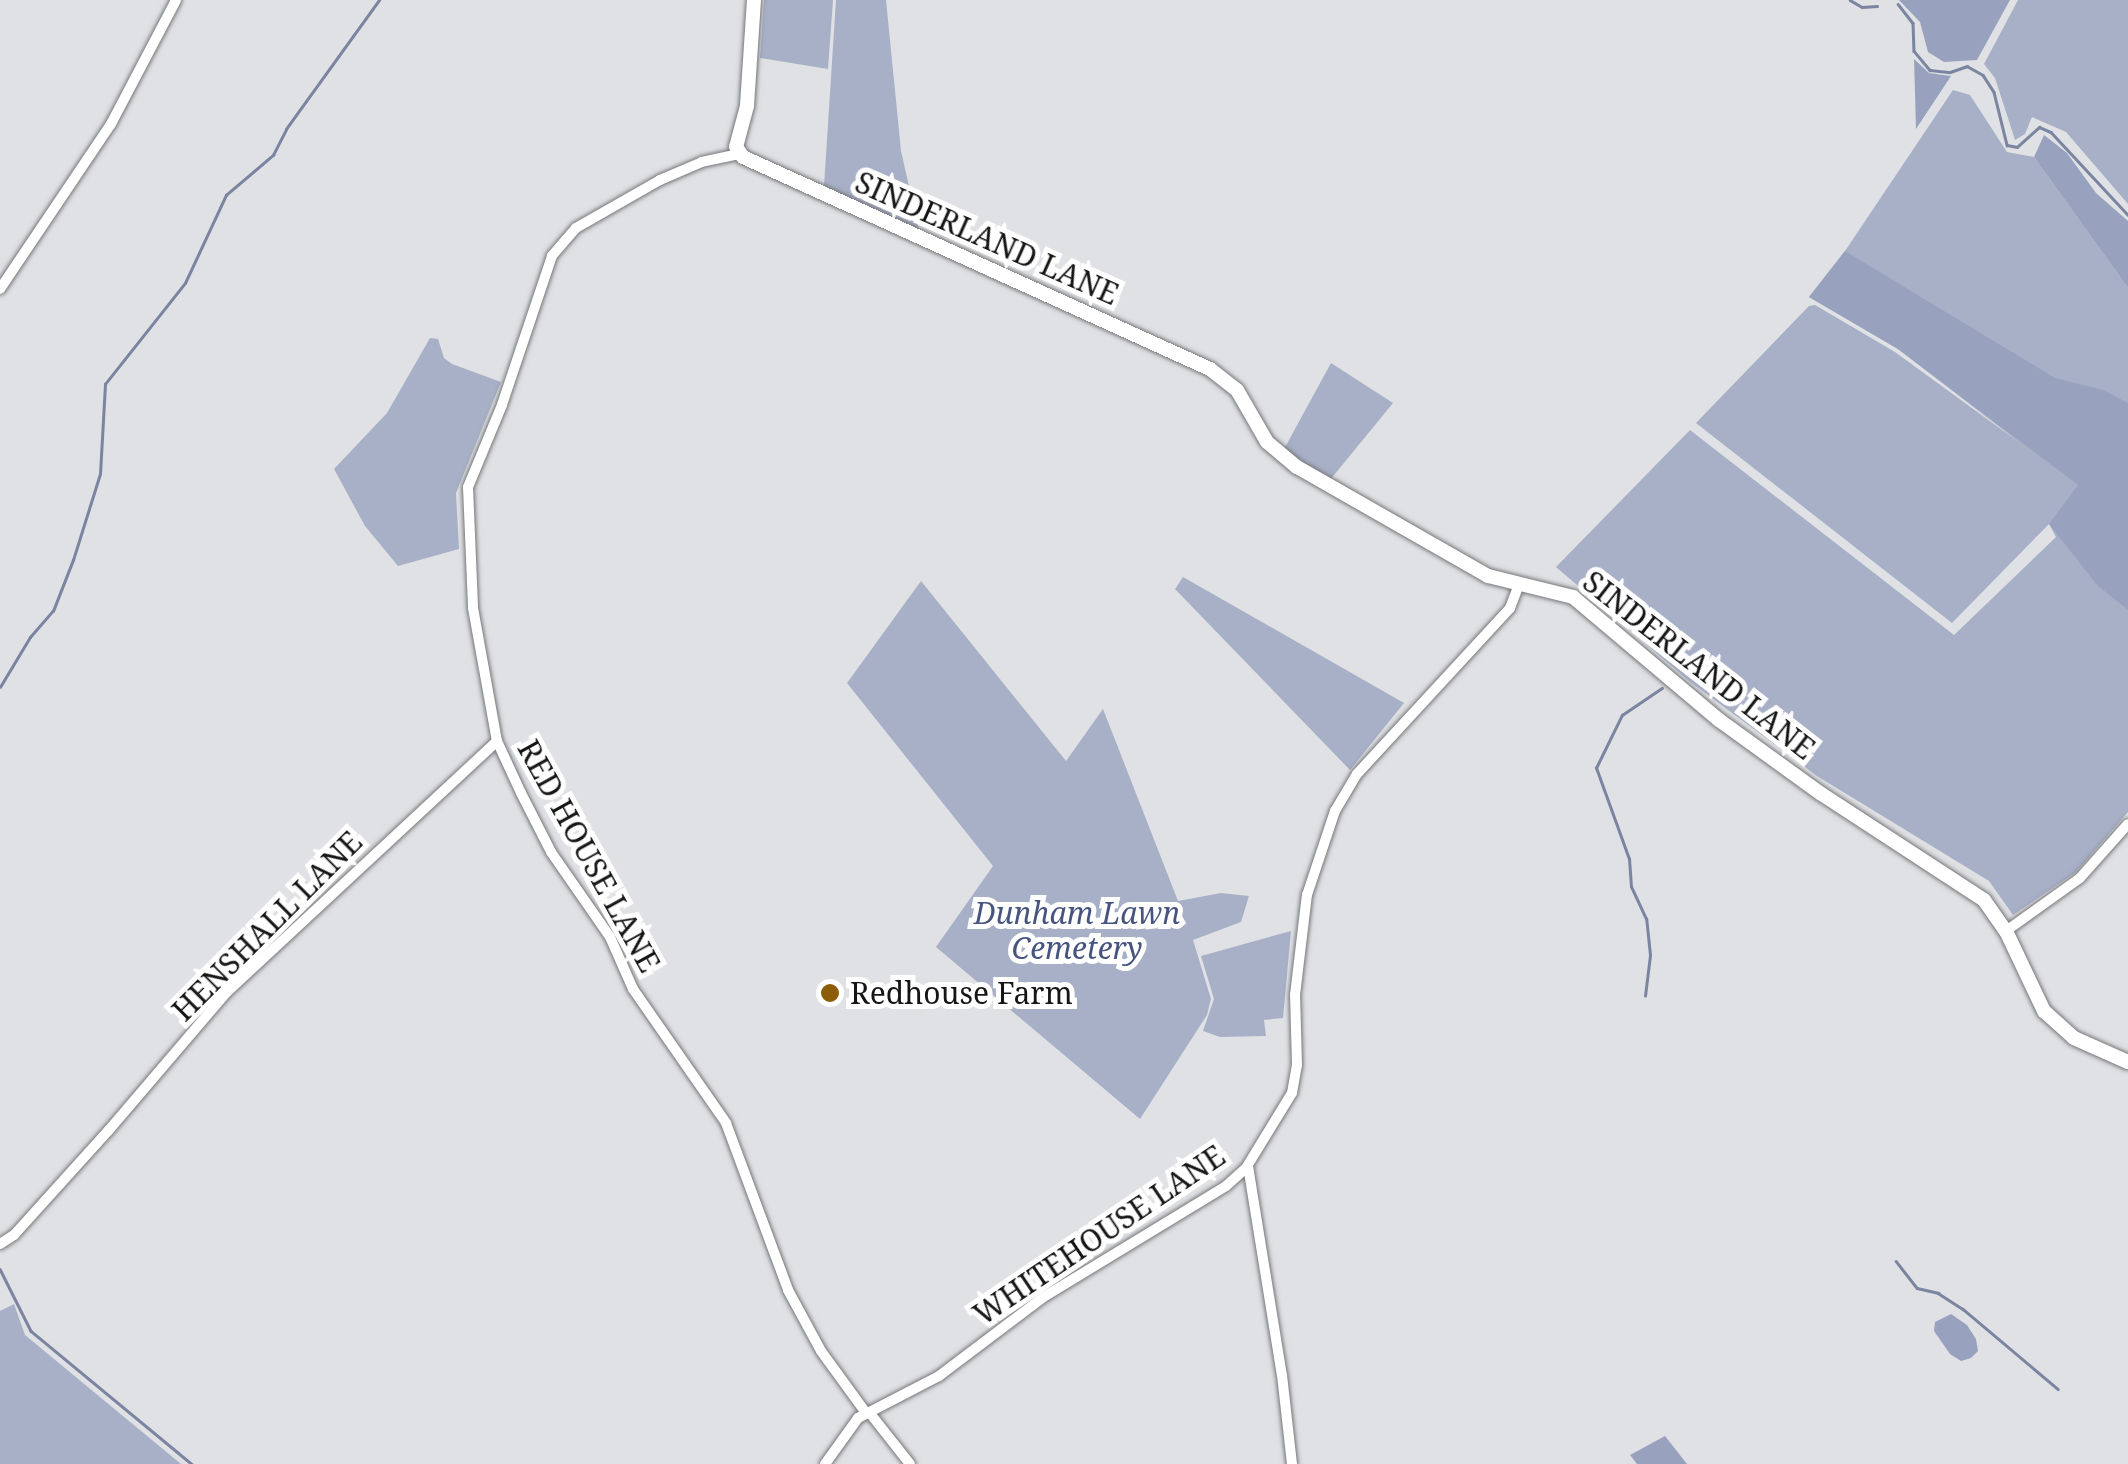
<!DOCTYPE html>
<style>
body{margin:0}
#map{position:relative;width:2128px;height:1464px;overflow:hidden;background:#dfe1e4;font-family:"Noto Serif",serif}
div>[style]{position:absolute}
.green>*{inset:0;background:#a8b0c7}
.forest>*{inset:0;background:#98a2bf}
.stream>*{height:2.5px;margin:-1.25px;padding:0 1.25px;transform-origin:1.25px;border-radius:1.25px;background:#7b84a0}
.roads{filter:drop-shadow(0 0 2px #76777a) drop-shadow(0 0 2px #76777a)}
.street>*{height:10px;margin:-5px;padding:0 5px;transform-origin:5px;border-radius:5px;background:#fff}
.secondary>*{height:14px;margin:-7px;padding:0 7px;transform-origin:7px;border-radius:7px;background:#fff}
.dots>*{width:28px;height:28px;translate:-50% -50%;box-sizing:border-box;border:5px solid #fff;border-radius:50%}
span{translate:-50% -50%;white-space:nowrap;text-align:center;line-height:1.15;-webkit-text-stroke:10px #fff;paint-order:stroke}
.street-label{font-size:30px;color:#141516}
.park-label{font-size:30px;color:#475480;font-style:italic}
.poi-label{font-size:30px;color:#141516}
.left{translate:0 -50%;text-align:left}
</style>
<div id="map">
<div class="green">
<i style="clip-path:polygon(764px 0,833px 0,828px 69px,760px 58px)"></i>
<i style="clip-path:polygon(836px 0,886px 0,901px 151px,919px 230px,824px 186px)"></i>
<i style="clip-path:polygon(2018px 0,2128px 0,2128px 204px,2066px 132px,2032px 117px,2025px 134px,2015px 140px,1995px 78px,1984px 64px)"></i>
<i style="clip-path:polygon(1953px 90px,1970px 95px,2007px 152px,2034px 157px,2128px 288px,2128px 812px,2076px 872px,2013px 915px,1989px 881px,1817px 776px,1689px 681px,1556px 567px,1690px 430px,1954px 635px,2056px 537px,2049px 524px,1952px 623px,1696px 423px,1809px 306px,1815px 305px,1895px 352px,2020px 443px,1898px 349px,1809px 297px,1845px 251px)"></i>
<i style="clip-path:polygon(430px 338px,438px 339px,444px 358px,452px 364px,501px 382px,456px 493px,459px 549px,398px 566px,365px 526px,334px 469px,387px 413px)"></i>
<i style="clip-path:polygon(1331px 363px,1393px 403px,1330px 480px,1283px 451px)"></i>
<i style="clip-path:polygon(1183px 577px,1404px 703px,1350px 770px,1175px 589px)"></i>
<i style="clip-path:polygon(921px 581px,1066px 761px,1103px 709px,1178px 901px,1221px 893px,1249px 896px,1241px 922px,1193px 940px,1211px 999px,1207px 1015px,1140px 1119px,936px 947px,993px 866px,847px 683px)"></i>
<i style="clip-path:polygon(1291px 931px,1283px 1018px,1264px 1020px,1266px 1036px,1220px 1037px,1203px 1031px,1214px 999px,1201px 956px)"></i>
<i style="clip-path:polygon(14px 1304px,25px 1335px,181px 1464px,0 1464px,0 1311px)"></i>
</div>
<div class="forest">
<i style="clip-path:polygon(1899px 0,2010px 0,1977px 60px,1944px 62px,1928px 52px,1920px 22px)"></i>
<i style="clip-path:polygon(1914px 59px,1929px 73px,1951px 76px,1916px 129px)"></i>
<i style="clip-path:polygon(2044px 135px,2067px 153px,2096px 193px,2128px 221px,2128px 288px,2034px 157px)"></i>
<i style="clip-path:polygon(1845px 251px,2055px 378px,2103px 390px,2128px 403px,2128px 610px,2097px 585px,2049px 524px,2078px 485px,1898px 349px,1809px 297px)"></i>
<i style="clip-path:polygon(1951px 1314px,1967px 1325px,1976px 1339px,1978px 1351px,1971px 1358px,1961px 1361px,1950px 1354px,1934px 1331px,1935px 1322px)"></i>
<i style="clip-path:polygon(1665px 1436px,1687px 1464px,1637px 1464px,1630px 1455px)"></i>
</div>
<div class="stream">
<i style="left:1850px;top:0;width:14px;rotate:30deg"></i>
<i style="left:1862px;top:7px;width:15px;rotate:-4deg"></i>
<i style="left:1898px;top:4px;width:24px;rotate:52deg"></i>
<i style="left:1913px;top:23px;width:28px;rotate:88deg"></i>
<i style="left:1914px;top:51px;width:25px;rotate:50deg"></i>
<i style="left:1930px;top:70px;width:20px;rotate:6deg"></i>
<i style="left:1950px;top:72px;width:18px;rotate:-19deg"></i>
<i style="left:1967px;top:66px;width:18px;rotate:29deg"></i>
<i style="left:1983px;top:75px;width:20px;rotate:57deg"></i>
<i style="left:1994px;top:92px;width:55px;rotate:76.2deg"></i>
<i style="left:2007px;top:145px;width:10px;rotate:11deg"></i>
<i style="left:2017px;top:147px;width:30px;rotate:-42deg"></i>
<i style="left:2039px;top:127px;width:13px;rotate:23deg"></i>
<i style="left:2051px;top:132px;width:113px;rotate:47.1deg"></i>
<i style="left:0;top:687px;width:58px;rotate:-59deg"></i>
<i style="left:30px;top:637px;width:35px;rotate:-49deg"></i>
<i style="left:53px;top:611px;width:55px;rotate:-68.6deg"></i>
<i style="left:73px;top:560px;width:90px;rotate:-72.6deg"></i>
<i style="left:100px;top:474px;width:90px;rotate:-86.8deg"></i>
<i style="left:105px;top:384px;width:129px;rotate:-51.6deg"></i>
<i style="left:185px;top:283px;width:97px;rotate:-65deg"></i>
<i style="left:226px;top:195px;width:62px;rotate:-40.4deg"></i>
<i style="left:273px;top:155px;width:29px;rotate:-63deg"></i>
<i style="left:286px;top:129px;width:159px;rotate:-54.2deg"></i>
<i style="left:1645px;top:996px;width:41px;rotate:-83deg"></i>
<i style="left:1650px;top:955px;width:36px;rotate:-96deg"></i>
<i style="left:1646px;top:919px;width:35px;rotate:-115deg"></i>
<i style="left:1631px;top:887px;width:28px;rotate:-94deg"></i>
<i style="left:1629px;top:859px;width:97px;rotate:-109.9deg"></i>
<i style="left:1596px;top:768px;width:59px;rotate:-63.9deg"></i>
<i style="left:1622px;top:715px;width:48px;rotate:-34deg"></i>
<i style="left:1896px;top:1261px;width:34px;rotate:52deg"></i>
<i style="left:1917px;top:1288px;width:22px;rotate:13deg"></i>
<i style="left:1938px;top:1293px;width:30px;rotate:33deg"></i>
<i style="left:1963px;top:1309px;width:124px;rotate:40.1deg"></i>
<i style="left:0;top:1269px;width:69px;rotate:63.4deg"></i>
<i style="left:31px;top:1331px;width:209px;rotate:39.6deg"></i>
</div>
<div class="roads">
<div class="street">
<i style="left:739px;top:154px;width:38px;rotate:168deg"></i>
<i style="left:702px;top:162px;width:46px;rotate:156.8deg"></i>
<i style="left:660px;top:180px;width:97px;rotate:150.3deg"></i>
<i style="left:576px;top:228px;width:37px;rotate:131deg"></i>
<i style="left:552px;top:256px;width:157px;rotate:108.6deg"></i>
<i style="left:502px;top:405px;width:89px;rotate:112.5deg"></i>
<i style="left:468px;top:487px;width:121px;rotate:87.6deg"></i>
<i style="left:473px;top:608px;width:135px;rotate:79.8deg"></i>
<i style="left:497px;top:741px;width:57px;rotate:65.2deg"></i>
<i style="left:521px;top:793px;width:66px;rotate:63deg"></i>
<i style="left:551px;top:852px;width:103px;rotate:55.2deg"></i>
<i style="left:610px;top:937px;width:57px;rotate:66.1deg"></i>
<i style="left:633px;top:989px;width:163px;rotate:55.2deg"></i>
<i style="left:726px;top:1123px;width:178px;rotate:69.6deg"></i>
<i style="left:788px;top:1290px;width:69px;rotate:61.6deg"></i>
<i style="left:821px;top:1351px;width:77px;rotate:54deg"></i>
<i style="left:0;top:289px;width:199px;rotate:-56.1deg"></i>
<i style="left:111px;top:124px;width:140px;rotate:-62.3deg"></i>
<i style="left:2006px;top:931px;width:91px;rotate:-35.6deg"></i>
<i style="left:2080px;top:878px;width:72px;rotate:-48.4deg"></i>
<i style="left:1248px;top:1166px;width:212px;rotate:80.8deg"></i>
<i style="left:1282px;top:1375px;width:90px;rotate:83.6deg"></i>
<i style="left:0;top:1244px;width:17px;rotate:-33deg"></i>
<i style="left:14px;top:1235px;width:142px;rotate:-47.9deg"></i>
<i style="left:109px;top:1130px;width:180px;rotate:-49.5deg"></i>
<i style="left:226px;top:993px;width:370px;rotate:-42.9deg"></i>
<i style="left:869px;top:1412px;width:66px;rotate:51.7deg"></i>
<i style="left:825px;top:1464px;width:57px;rotate:-54.3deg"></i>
<i style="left:858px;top:1418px;width:91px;rotate:-27.4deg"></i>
<i style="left:939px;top:1376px;width:129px;rotate:-37.1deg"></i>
<i style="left:1042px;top:1298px;width:215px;rotate:-31.3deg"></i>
<i style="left:1226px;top:1186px;width:27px;rotate:-42deg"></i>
<i style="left:1246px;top:1168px;width:88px;rotate:-58.5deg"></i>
<i style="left:1292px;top:1093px;width:28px;rotate:-80deg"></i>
<i style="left:1297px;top:1065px;width:70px;rotate:-91.6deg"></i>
<i style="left:1295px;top:995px;width:101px;rotate:-83.2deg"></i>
<i style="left:1307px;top:895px;width:89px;rotate:-71.6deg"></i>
<i style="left:1335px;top:811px;width:43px;rotate:-59.3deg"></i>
<i style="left:1357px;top:774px;width:226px;rotate:-47.3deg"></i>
<i style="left:1510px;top:608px;width:25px;rotate:-69deg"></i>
</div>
<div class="secondary">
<i style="left:754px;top:0;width:106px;rotate:93.8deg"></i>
<i style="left:747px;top:106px;width:42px;rotate:105deg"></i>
<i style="left:736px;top:147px;width:12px;rotate:55deg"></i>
<i style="left:743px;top:157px;width:513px;rotate:24.42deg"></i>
<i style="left:1210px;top:369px;width:34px;rotate:38deg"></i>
<i style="left:1237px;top:390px;width:60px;rotate:60deg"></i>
<i style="left:1267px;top:442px;width:39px;rotate:40deg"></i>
<i style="left:1297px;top:467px;width:220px;rotate:29.7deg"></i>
<i style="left:1488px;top:576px;width:88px;rotate:13.9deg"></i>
<i style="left:1573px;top:597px;width:191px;rotate:40.1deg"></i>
<i style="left:1719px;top:720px;width:125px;rotate:35.9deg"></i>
<i style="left:1820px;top:793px;width:196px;rotate:33.1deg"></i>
<i style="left:1984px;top:900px;width:38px;rotate:55deg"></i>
<i style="left:2006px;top:931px;width:89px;rotate:64.6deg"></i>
<i style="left:2044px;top:1011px;width:40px;rotate:42deg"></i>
<i style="left:2074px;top:1038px;width:59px;rotate:24deg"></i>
</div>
</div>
<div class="dots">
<i style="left:830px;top:993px;background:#8d5c06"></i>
</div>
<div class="street-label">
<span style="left:987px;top:238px;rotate:24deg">SINDERLAND LANE</span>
<span style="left:1699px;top:665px;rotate:38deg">SINDERLAND LANE</span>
<span style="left:589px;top:856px;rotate:61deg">RED HOUSE LANE</span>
<span style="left:267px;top:926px;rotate:-45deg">HENSHALL LANE</span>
<span style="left:1099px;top:1235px;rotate:-34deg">WHITEHOUSE LANE</span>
</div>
<div class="park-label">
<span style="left:1077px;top:930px">Dunham Lawn<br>Cemetery</span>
</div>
<div class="poi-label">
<span class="left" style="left:850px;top:993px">Redhouse Farm</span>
</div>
</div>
